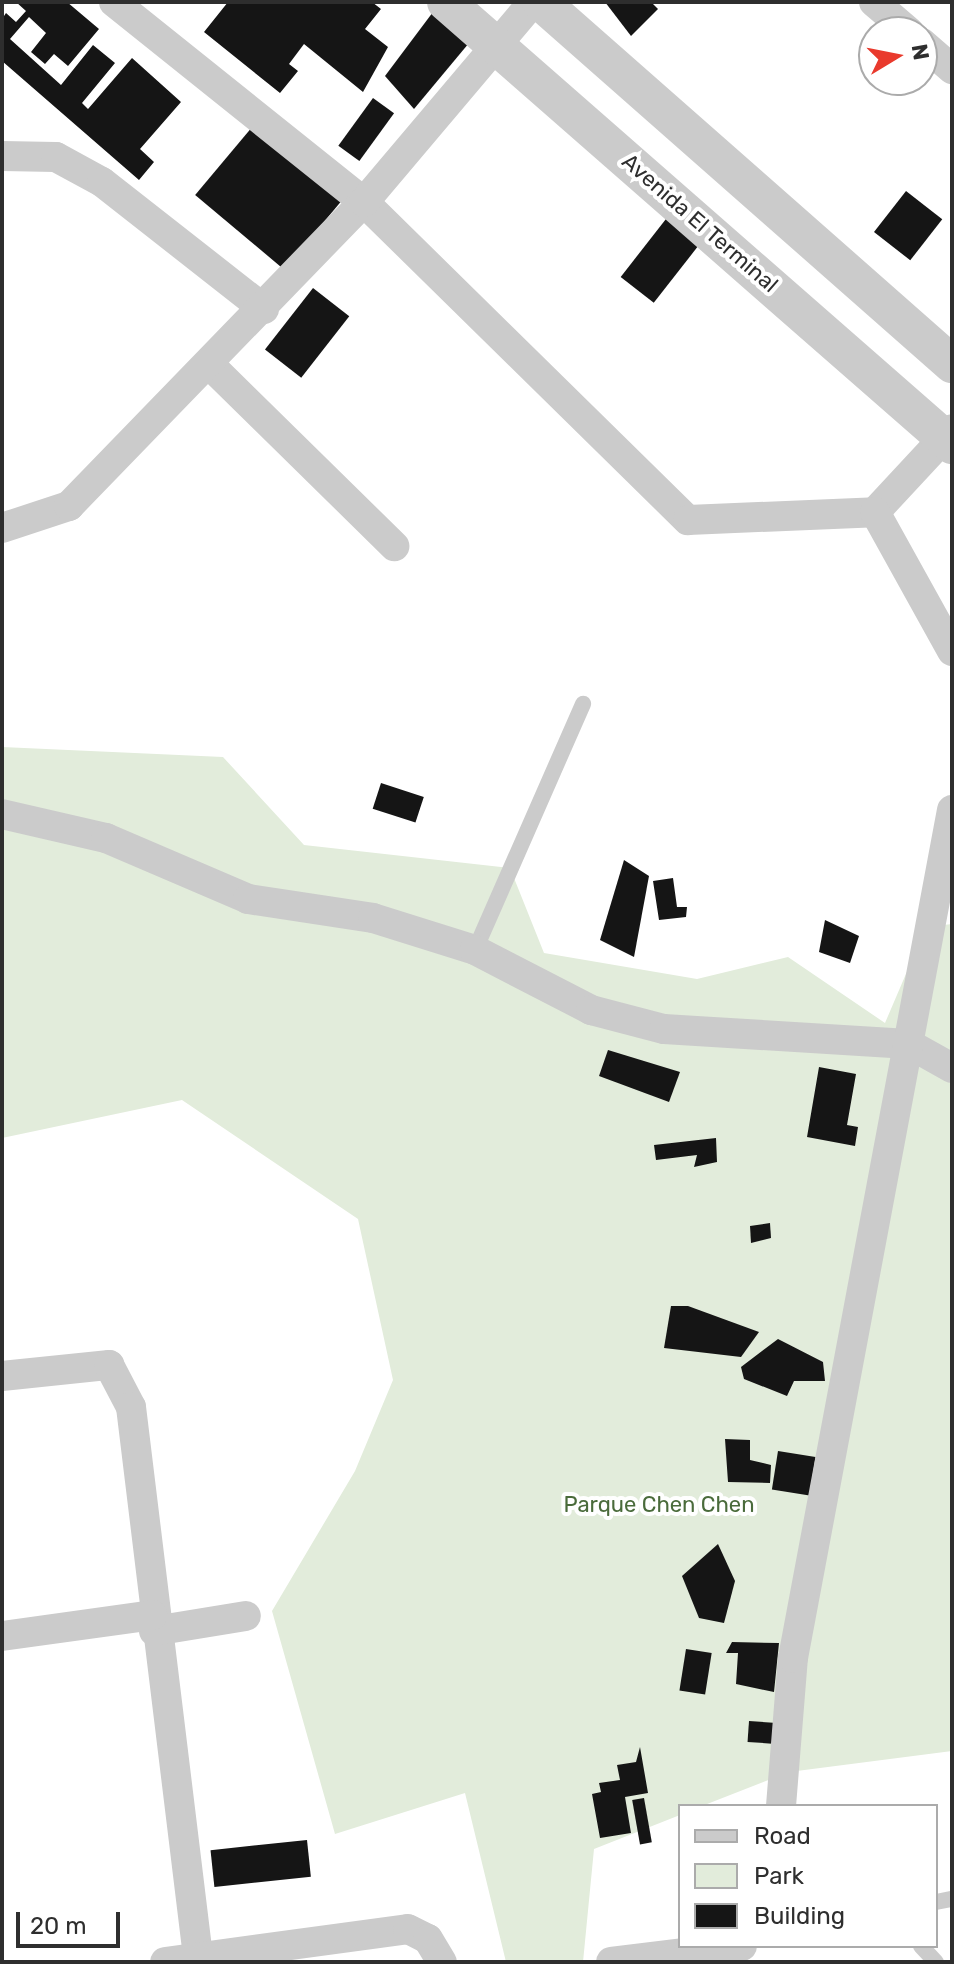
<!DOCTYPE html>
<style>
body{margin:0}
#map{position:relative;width:954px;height:1964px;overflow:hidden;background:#fff;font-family:Rubik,sans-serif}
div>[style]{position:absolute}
.green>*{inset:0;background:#e2ecdb}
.building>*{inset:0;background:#151515;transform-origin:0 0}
.service>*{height:16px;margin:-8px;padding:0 8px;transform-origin:8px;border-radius:8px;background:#cbcbcb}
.minor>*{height:30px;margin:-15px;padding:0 15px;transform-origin:15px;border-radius:15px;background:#cbcbcb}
.tertiary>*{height:38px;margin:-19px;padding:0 19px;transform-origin:19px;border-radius:19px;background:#cbcbcb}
span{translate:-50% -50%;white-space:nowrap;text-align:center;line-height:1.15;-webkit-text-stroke:8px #fff;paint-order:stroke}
.street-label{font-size:22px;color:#2e2e2e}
.park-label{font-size:22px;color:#4a6b3b}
.frame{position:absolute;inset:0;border:4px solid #2e2e2e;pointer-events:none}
.legend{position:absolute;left:678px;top:1804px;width:260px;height:144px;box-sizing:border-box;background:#fff;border:2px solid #ababab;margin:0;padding:10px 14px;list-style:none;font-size:24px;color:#2e2e2e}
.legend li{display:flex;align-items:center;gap:16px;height:40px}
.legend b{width:40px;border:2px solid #ababab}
.north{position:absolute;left:858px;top:16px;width:80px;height:80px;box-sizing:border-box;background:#fff;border:2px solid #ababab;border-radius:50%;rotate:80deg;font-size:22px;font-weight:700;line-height:32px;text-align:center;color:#2e2e2e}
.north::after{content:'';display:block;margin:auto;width:28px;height:36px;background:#e93a2d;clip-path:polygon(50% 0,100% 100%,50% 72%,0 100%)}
.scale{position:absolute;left:16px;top:1912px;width:104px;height:36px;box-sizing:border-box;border:4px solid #2e2e2e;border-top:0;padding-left:10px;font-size:24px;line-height:28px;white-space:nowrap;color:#2e2e2e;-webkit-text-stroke:6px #fff;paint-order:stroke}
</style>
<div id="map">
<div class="green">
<i style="clip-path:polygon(2px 747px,223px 757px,304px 845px,510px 868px,544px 953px,697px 979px,788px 957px,885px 1023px,926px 927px,952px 924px,952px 1751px,789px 1772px,702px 1806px,680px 1806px,680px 1815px,594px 1849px,583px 1962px,506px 1962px,465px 1793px,335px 1834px,272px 1611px,355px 1471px,393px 1380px,358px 1219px,182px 1100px,2px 1138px)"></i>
</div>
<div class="building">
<i style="clip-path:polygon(16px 2px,67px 2px,99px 29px,68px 66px,54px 54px,45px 64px,31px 52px,46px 33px,29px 17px,10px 39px,61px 85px,93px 45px,115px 63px,82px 103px,88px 109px,132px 58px,181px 102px,140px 149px,154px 162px,139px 180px,2px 61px,2px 19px,6px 13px,16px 22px,26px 11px)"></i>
<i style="clip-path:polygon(228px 2px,372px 2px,381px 9px,365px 29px,388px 47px,363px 92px,304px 44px,289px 64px,298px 71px,280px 93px,204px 32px)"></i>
<i style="clip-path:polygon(605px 2px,651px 2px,658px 9px,631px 36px)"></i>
<i style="clip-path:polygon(433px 12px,469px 43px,414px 109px,385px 76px)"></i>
<i style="left:373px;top:98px;width:26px;height:59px;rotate:36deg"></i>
<i style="left:253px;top:126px;width:116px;height:90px;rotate:40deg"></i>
<i style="left:906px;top:191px;width:46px;height:52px;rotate:38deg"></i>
<i style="left:673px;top:210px;width:42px;height:85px;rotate:38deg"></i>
<i style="left:313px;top:288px;width:46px;height:78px;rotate:38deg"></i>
<i style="left:381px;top:783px;width:45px;height:27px;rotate:18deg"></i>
<i style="clip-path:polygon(624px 860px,649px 876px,634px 957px,600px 940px)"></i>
<i style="clip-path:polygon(673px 878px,677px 907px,687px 907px,686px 917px,659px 920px,653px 881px)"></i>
<i style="clip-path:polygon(825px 920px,859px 936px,850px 963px,819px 952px)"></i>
<i style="clip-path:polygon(608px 1050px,680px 1072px,669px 1102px,599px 1076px)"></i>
<i style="clip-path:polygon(819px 1067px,856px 1074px,847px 1125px,858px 1127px,855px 1146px,807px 1137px)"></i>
<i style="clip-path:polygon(716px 1138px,717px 1162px,694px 1167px,697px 1155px,656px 1160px,654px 1145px)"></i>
<i style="clip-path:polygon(770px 1223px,771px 1238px,751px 1243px,750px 1226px)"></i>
<i style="clip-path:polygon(671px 1306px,688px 1306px,759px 1332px,741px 1357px,664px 1348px)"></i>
<i style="clip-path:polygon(778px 1339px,823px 1362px,825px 1381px,794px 1381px,787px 1396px,744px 1379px,741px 1367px)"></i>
<i style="clip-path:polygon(725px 1439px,750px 1440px,750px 1460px,771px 1465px,770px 1483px,728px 1482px)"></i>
<i style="left:778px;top:1451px;width:38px;height:39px;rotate:9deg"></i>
<i style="clip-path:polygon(718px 1544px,735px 1581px,724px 1623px,699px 1618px,682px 1576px)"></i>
<i style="clip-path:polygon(732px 1642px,779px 1643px,774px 1692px,736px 1684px,738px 1653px,726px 1653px)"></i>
<i style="left:686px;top:1649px;width:26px;height:42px;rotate:9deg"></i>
<i style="left:749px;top:1721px;width:28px;height:21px;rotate:4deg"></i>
<i style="clip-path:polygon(640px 1747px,648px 1793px,625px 1797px,631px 1833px,600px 1838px,592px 1794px,601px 1792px,599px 1783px,620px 1780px,617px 1765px,636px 1762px)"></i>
<i style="left:644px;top:1798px;width:45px;height:12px;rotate:80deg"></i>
<i style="left:307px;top:1840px;width:37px;height:97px;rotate:84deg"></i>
</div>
<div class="service">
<i style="left:475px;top:950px;width:269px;rotate:-66.3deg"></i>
<i style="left:936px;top:1902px;width:16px;rotate:-11deg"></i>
<i style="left:921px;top:1946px;width:22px;rotate:47deg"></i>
</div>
<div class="minor">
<i style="left:114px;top:2px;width:320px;rotate:38.7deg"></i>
<i style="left:364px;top:202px;width:454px;rotate:44.5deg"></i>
<i style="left:688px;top:520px;width:187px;rotate:-2.4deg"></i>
<i style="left:875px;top:512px;width:113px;rotate:-47.1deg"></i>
<i style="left:874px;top:2px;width:46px;rotate:40.6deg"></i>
<i style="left:922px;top:43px;width:40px;rotate:41deg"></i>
<i style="left:2px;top:156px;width:54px;rotate:1.1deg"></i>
<i style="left:56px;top:157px;width:52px;rotate:28.5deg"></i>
<i style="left:102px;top:182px;width:206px;rotate:38.1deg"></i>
<i style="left:209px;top:364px;width:260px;rotate:44.5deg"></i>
<i style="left:875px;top:512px;width:159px;rotate:61deg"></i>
<i style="left:2px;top:528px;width:71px;rotate:-18.2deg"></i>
<i style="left:69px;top:506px;width:424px;rotate:-45.9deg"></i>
<i style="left:364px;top:202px;width:262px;rotate:-49.8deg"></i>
<i style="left:2px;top:814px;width:107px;rotate:13deg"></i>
<i style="left:106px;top:838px;width:155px;rotate:23.2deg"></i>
<i style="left:248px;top:899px;width:126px;rotate:8.6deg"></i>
<i style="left:373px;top:918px;width:107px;rotate:17.4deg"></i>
<i style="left:475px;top:950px;width:131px;rotate:27.3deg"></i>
<i style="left:591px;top:1010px;width:75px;rotate:14.6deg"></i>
<i style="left:664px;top:1029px;width:245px;rotate:3.5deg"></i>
<i style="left:909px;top:1044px;width:49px;rotate:29.2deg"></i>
<i style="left:2px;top:1376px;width:108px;rotate:-5.9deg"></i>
<i style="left:109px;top:1365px;width:47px;rotate:62.4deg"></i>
<i style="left:131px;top:1407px;width:554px;rotate:83.05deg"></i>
<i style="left:154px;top:1631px;width:93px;rotate:-9.3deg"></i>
<i style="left:2px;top:1636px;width:152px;rotate:-7.9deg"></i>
<i style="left:781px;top:1806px;width:148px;rotate:-85.4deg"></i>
<i style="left:793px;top:1658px;width:863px;rotate:-79.38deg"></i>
<i style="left:165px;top:1962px;width:245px;rotate:-7.7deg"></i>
<i style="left:408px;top:1929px;width:22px;rotate:27deg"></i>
<i style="left:428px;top:1939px;width:27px;rotate:59deg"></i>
<i style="left:611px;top:1962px;width:132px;rotate:-7deg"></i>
</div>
<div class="tertiary">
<i style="left:446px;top:2px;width:673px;rotate:41.2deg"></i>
<i style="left:541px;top:2px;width:548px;rotate:41.37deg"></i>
</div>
<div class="street-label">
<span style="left:700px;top:223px;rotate:41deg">Avenida El Terminal</span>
</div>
<div class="park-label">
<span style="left:659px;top:1505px">Parque Chen Chen</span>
</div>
<div class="frame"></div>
<ul class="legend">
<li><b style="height:10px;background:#cbcbcb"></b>Road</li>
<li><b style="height:22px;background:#e2ecdb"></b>Park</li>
<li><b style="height:22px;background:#151515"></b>Building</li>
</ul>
<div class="north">N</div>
<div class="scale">20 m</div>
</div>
